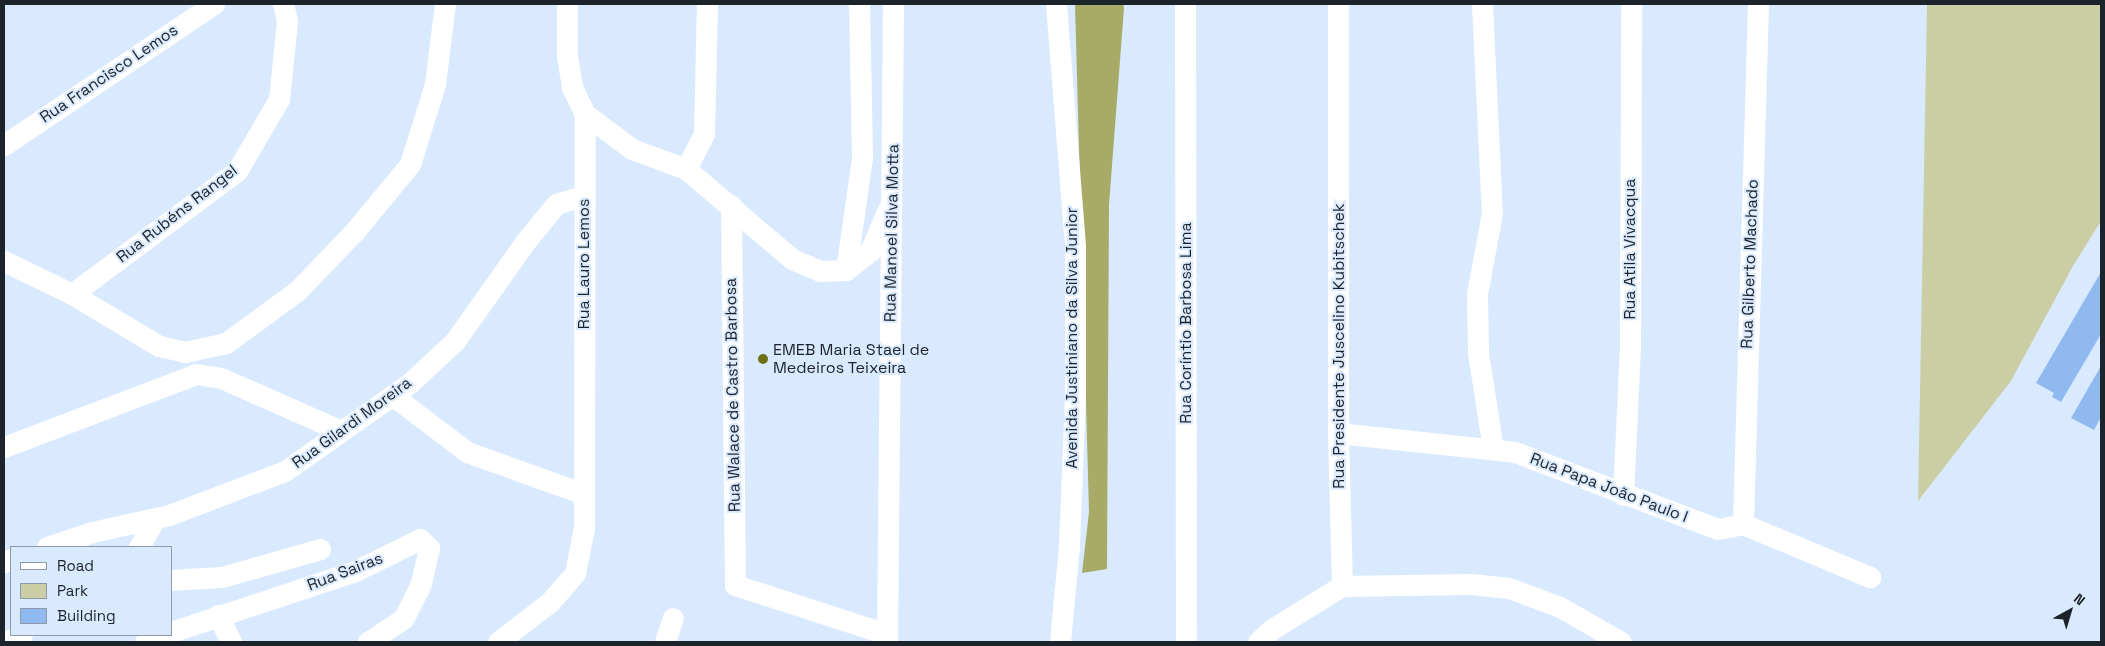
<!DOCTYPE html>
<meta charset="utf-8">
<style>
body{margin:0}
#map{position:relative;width:2105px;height:646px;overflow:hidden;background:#daeafe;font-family:"Space Grotesk",sans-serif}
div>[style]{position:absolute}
.green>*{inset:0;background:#cbcea5}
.forest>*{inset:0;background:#a7ab67}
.building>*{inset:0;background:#8fb9ef}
.minor>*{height:21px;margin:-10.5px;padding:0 10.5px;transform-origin:10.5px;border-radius:10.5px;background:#fff}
.dots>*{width:14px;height:14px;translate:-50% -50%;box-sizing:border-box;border:2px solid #daeafe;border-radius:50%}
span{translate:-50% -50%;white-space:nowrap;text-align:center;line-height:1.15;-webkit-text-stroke:4px #daeafe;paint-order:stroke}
.street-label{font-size:16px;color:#1c232b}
.poi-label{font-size:16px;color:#1c232b}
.left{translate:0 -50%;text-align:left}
.frame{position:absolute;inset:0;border:5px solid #1c232b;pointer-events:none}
.legend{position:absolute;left:10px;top:546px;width:162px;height:90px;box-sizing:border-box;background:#daeafe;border:1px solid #8e9aaa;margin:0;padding:6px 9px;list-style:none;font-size:15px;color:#1c232b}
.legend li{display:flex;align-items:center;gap:10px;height:25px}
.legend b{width:25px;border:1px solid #8e9aaa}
.north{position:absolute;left:2045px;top:586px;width:50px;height:50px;-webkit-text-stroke:4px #daeafe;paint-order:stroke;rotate:39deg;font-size:14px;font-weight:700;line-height:20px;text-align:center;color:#1c232b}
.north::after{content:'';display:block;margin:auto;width:18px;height:22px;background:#1c232b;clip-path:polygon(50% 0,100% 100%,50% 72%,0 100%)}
</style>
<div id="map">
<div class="green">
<i style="clip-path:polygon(1927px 4px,2101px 4px,2101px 221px,2073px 266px,2011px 381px,1918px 501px)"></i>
</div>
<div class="forest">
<i style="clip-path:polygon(1075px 4px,1123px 4px,1124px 8px,1109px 205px,1107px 569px,1082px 573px,1089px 512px)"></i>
</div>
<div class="building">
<i style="clip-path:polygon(2101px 272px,2101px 334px,2061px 402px,2052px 397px,2054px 393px,2036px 383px)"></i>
<i style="clip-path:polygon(2101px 366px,2101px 417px,2094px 430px,2071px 418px)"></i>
</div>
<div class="minor">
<i style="left:1056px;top:4px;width:243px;rotate:85.5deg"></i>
<i style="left:1075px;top:246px;width:150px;rotate:90deg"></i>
<i style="left:1075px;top:396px;width:150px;rotate:92.3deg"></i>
<i style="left:1069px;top:546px;width:96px;rotate:95.4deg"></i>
<i style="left:1185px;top:4px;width:638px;rotate:89.91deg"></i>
<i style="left:1482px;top:4px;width:209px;rotate:87.3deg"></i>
<i style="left:1492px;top:213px;width:82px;rotate:100.5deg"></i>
<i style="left:1477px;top:294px;width:59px;rotate:89deg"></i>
<i style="left:1478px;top:353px;width:97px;rotate:81.1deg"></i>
<i style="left:585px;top:114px;width:59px;rotate:36.7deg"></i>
<i style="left:632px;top:149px;width:58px;rotate:20.3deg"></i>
<i style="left:686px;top:169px;width:139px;rotate:40.3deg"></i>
<i style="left:792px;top:259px;width:30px;rotate:23deg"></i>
<i style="left:820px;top:271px;width:26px;rotate:-2deg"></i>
<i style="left:846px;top:270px;width:31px;rotate:-38deg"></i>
<i style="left:870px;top:251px;width:48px;rotate:-66.6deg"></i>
<i style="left:4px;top:145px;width:253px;rotate:-33.9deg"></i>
<i style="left:686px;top:169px;width:39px;rotate:-63deg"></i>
<i style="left:704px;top:134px;width:130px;rotate:-88.7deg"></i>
<i style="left:731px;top:205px;width:380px;rotate:89.4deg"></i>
<i style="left:735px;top:585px;width:160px;rotate:17.9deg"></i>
<i style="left:4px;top:261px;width:76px;rotate:25.9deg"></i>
<i style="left:72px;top:294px;width:101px;rotate:30.9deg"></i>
<i style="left:159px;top:346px;width:27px;rotate:13deg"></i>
<i style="left:185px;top:352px;width:42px;rotate:-12.4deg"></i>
<i style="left:226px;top:343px;width:88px;rotate:-36.2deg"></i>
<i style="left:297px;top:291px;width:82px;rotate:-46deg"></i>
<i style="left:354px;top:232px;width:88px;rotate:-50.5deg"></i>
<i style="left:410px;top:164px;width:84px;rotate:-72.6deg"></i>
<i style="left:435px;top:84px;width:81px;rotate:-82.9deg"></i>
<i style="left:846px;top:270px;width:114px;rotate:-81.9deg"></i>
<i style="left:862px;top:157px;width:153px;rotate:-91.1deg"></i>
<i style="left:72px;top:294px;width:206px;rotate:-36.7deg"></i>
<i style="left:237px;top:171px;width:83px;rotate:-59.7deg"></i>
<i style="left:279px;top:99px;width:78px;rotate:-84.1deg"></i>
<i style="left:287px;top:21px;width:17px;rotate:-103deg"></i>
<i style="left:392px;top:395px;width:94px;rotate:37.2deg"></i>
<i style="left:467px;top:452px;width:124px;rotate:19.7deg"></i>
<i style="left:1338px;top:433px;width:178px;rotate:6.1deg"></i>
<i style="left:1515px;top:452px;width:217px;rotate:20.8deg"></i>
<i style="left:1718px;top:529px;width:25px;rotate:-11deg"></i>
<i style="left:1743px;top:524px;width:138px;rotate:22.7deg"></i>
<i style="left:4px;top:447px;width:205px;rotate:-20.8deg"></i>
<i style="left:196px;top:374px;width:25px;rotate:9deg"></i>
<i style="left:221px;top:378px;width:131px;rotate:23.8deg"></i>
<i style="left:1623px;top:495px;width:149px;rotate:-87.3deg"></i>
<i style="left:1630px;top:346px;width:342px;rotate:-89.8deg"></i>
<i style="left:1743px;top:524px;width:520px;rotate:-88.35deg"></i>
<i style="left:47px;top:547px;width:47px;rotate:-18.4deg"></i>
<i style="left:92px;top:532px;width:79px;rotate:-12.4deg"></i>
<i style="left:169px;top:515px;width:124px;rotate:-20.8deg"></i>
<i style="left:285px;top:471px;width:154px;rotate:-35.2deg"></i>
<i style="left:411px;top:382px;width:60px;rotate:-43deg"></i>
<i style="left:455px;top:341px;width:121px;rotate:-54.7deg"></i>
<i style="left:525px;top:242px;width:49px;rotate:-50.8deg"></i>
<i style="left:556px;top:204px;width:30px;rotate:-17deg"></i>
<i style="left:139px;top:547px;width:33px;rotate:-61deg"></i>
<i style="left:4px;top:562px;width:8px;rotate:-23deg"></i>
<i style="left:171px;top:580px;width:51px;rotate:-3.4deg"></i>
<i style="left:222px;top:577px;width:102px;rotate:-15.9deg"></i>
<i style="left:1342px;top:586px;width:129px;rotate:-0.9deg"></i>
<i style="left:1471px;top:584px;width:38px;rotate:6deg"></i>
<i style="left:1509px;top:588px;width:54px;rotate:20.4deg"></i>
<i style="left:1560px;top:607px;width:70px;rotate:29.8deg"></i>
<i style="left:218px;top:615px;width:30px;rotate:64deg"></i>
<i style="left:171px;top:632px;width:194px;rotate:-18.3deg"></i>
<i style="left:355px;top:571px;width:72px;rotate:-26.2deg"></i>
<i style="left:420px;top:539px;width:13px;rotate:45deg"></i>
<i style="left:429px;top:548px;width:39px;rotate:103deg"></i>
<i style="left:420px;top:586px;width:37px;rotate:117deg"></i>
<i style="left:403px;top:619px;width:42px;rotate:146.7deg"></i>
<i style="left:5px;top:642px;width:18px;rotate:-22deg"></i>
<i style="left:145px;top:642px;width:20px;rotate:-20deg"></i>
<i style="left:498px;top:642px;width:66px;rotate:-37.6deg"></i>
<i style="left:550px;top:602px;width:38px;rotate:-49deg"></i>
<i style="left:575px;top:573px;width:46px;rotate:-78.7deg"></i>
<i style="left:584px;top:528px;width:414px;rotate:-89.9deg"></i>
<i style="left:585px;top:114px;width:30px;rotate:-116deg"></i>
<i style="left:572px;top:87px;width:32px;rotate:-99deg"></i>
<i style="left:567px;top:55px;width:51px;rotate:-90deg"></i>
<i style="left:665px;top:642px;width:25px;rotate:-72deg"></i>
<i style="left:887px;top:642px;width:638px;rotate:-89.46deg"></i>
<i style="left:1258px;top:642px;width:19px;rotate:-43deg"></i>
<i style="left:1272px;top:629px;width:82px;rotate:-31.6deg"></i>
<i style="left:1342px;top:586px;width:153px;rotate:-91.5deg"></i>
<i style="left:1338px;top:433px;width:429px;rotate:-90deg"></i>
</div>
<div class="dots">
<i style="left:763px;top:359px;background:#6e7015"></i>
</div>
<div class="street-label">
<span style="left:109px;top:74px;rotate:-34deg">Rua Francisco Lemos</span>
<span style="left:177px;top:214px;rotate:-38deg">Rua Rubéns Rangel</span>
<span style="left:892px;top:233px;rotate:-89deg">Rua Manoel Silva Motta</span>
<span style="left:1630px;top:249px;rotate:-90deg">Rua Atila Vivacqua</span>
<span style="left:584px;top:264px;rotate:-90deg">Rua Lauro Lemos</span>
<span style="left:1750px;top:264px;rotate:-88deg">Rua Gilberto Machado</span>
<span style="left:1186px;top:323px;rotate:-90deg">Rua Coríntio Barbosa Lima</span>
<span style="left:1072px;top:338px;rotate:-90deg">Avenida Justiniano da Silva Junior</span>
<span style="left:1339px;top:346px;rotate:-90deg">Rua Presidente Juscelino Kubitschek</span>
<span style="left:733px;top:395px;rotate:-91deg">Rua Walace de Castro Barbosa</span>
<span style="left:352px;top:423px;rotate:-36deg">Rua Gilardi Moreira</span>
<span style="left:1609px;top:488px;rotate:21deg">Rua Papa João Paulo I</span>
<span style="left:345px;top:572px;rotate:-21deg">Rua Sairas</span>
</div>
<div class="poi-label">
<span class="left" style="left:773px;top:359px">EMEB Maria Stael de<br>Medeiros Teixeira</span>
</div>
<div class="frame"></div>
<ul class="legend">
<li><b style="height:6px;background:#fff"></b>Road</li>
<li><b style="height:14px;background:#cbcea5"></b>Park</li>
<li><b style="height:14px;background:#8fb9ef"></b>Building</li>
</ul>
<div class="north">N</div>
</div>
